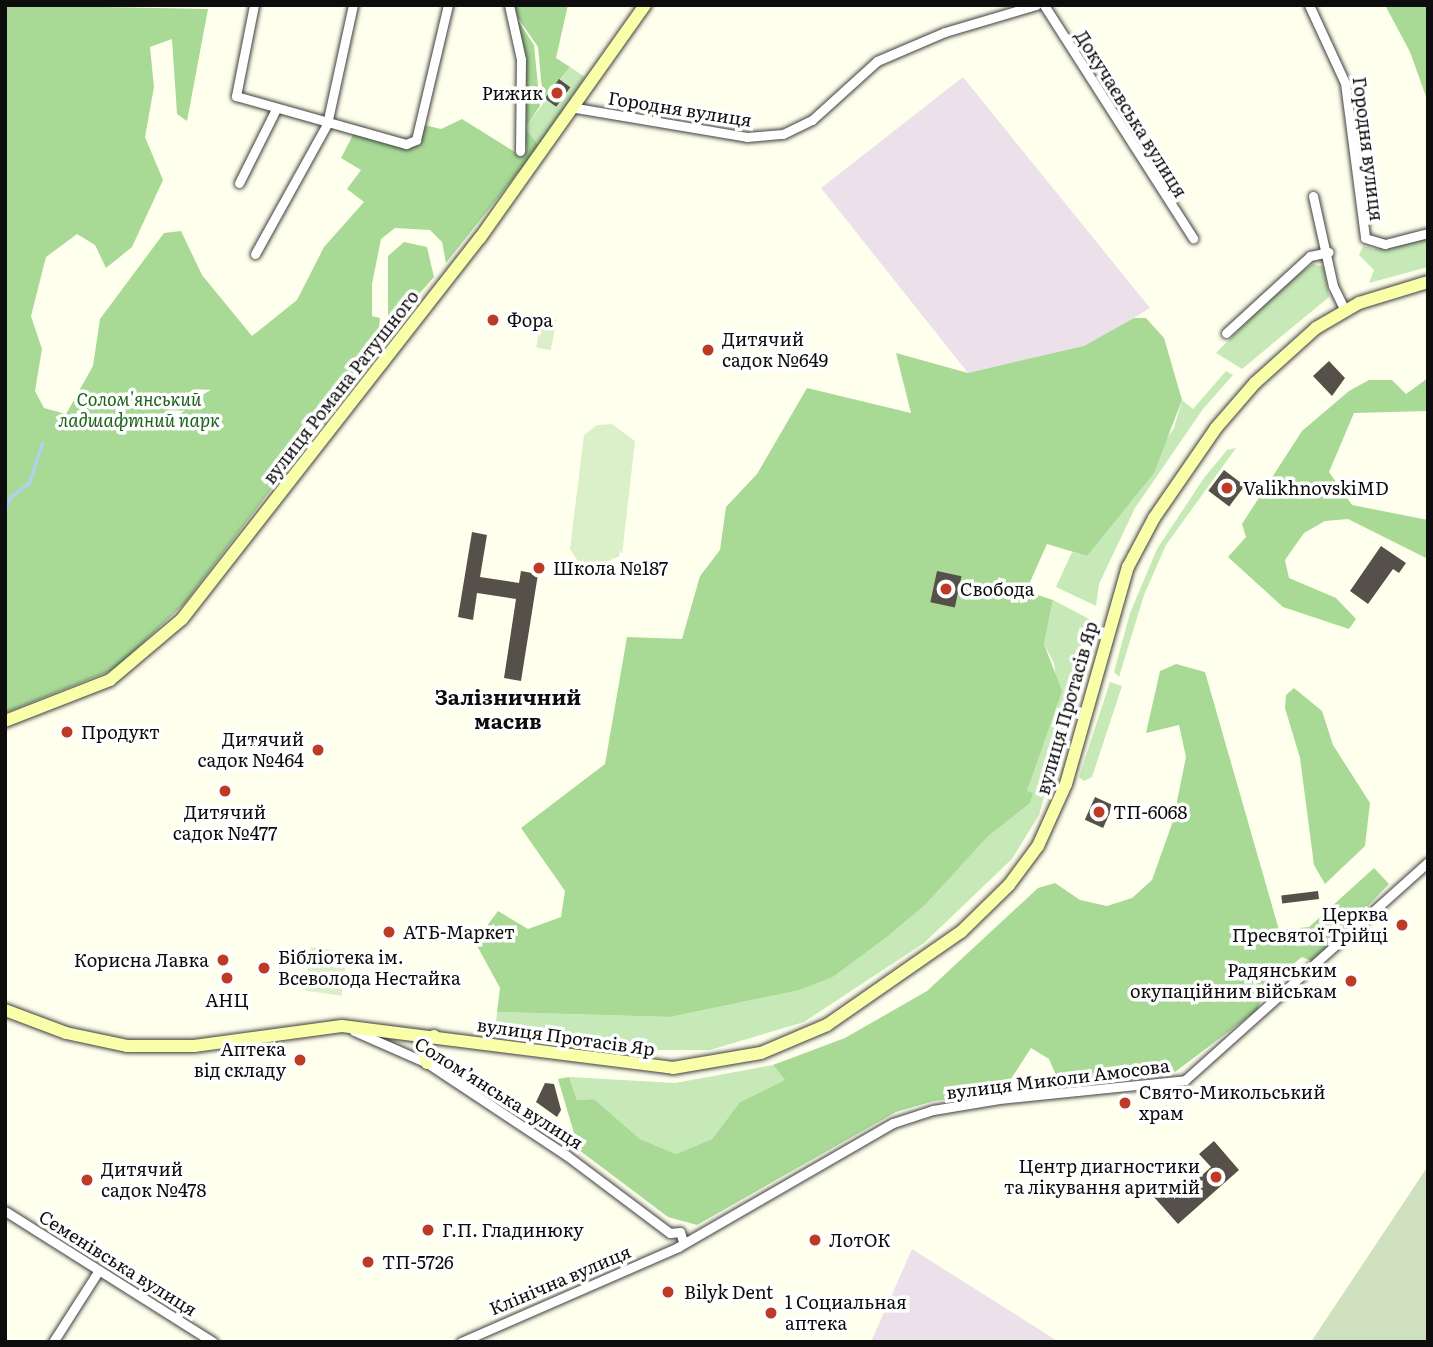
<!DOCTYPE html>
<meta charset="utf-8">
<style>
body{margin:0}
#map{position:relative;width:1433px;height:1347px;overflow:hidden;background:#ffffed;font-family:Literata,serif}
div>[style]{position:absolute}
.industrial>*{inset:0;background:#ece1eb}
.green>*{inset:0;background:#c7e9b7}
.forest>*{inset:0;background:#a8da96}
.cemetery>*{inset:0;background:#cfe0be}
.pitch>*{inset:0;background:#dbf0c8;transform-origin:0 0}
.stream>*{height:2.5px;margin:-1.25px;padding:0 1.25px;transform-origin:1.25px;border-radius:1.25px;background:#b2d0f6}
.building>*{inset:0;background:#555049;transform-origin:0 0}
.roads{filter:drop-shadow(0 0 2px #404040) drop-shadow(0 0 2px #404040)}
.street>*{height:9px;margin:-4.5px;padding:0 4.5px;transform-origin:4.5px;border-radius:4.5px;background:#fff}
.secondary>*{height:12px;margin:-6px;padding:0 6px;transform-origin:6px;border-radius:6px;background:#f8ffa8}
.dots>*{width:19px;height:19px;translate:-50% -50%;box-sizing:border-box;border:4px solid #fff;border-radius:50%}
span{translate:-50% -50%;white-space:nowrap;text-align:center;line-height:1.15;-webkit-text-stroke:7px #fff;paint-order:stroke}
.poi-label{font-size:18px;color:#0d0d0d}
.right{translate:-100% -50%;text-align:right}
.left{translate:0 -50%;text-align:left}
.street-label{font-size:18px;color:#0d0d0d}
.park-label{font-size:18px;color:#1f641d;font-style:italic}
.quarter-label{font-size:21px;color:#0d0d0d;font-weight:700}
.frame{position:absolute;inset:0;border:7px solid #0d0d0d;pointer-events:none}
</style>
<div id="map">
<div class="industrial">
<i style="clip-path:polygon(963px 77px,1150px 308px,1086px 347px,968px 373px,821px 188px)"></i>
<i style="clip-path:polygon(912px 1249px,1059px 1342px,871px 1342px)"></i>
</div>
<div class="green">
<i style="clip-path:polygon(570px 67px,585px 77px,539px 146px,525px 128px)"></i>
<i style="clip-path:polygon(1428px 237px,1428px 267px,1369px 283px,1374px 270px,1359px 255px,1363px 246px,1374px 249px)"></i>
<i style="clip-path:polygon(1313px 264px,1324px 267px,1329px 297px,1242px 369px,1216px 353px,1288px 281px)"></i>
<i style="clip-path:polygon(1226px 371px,1233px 375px,1203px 409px,1135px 508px,1099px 584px,1096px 606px,1056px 587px,1072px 552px,1087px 556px,1174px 428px,1182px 400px,1193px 409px)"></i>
<i style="clip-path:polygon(1236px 448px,1166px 545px,1144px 595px,1119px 677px,1114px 672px,1130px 613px,1157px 549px,1204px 478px,1227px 450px)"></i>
<i style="clip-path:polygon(1053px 600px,1093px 621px,1039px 815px,1012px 859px,924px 943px,804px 1022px,710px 1050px,625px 1050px,495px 1032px,497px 1012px,670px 1017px,800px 990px,833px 977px,887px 937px,925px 905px,1027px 791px,1058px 696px,1054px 663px,1044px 644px)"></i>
<i style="clip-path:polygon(1110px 682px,1122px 686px,1092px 777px,1084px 781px,1079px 777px)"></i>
<i style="clip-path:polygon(773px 1065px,785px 1080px,740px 1102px,712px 1139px,676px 1154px,640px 1139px,594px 1099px,577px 1100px,569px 1077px,675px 1083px)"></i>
</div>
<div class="forest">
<i style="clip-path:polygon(5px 5px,208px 9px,187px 121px,177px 114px,172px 39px,150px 47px,154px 87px,145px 137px,163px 180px,132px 247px,106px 268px,95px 245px,77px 234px,46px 257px,31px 316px,42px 349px,35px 391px,44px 408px,66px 414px,93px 366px,100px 319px,164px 233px,181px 231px,202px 275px,252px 336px,297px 300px,324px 247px,364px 202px,347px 189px,361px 170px,341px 158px,354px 133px,419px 142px,424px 125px,441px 129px,462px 119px,521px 156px,527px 150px,520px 107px,524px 59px,511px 10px,534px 45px,540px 106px,525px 128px,539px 146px,446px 263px,442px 242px,430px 230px,395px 228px,381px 239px,372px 284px,372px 316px,380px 318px,377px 350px,184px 604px,115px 669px,5px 713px)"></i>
<i style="clip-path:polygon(509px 5px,568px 5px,556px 58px,570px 67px,543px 101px,538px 47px)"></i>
<i style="clip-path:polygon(1385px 5px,1428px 5px,1428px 102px,1410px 52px)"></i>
<i style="clip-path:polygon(404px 242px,427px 247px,434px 277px,388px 329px,388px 256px)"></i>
<i style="clip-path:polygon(1134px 318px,1146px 318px,1164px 338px,1182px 400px,1154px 473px,1087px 556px,1047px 544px,1030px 582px,1038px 595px,1053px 600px,1044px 644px,1062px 691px,1027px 791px,1033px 793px,1030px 803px,988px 836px,925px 905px,887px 937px,833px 977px,800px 990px,670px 1017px,497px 1012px,500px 988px,475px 942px,498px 911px,528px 929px,561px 917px,565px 891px,521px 828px,605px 764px,627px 637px,682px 639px,700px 576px,720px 550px,726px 507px,757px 474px,807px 388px,911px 413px,896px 353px,968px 373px,1084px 346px)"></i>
<i style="clip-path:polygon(1428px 378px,1428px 411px,1354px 413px,1329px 472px,1352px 505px,1428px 520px,1428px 559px,1348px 519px,1325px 521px,1304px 533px,1285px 560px,1289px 578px,1336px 598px,1356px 619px,1349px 629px,1283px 607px,1228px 557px,1246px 537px,1242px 524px,1302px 431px,1349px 391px,1369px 380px,1392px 380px,1406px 394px)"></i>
<i style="clip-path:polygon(1176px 664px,1205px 672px,1279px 930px,1309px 927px,1374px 868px,1389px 884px,1314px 962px,1302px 957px,1268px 984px,1257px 1010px,1175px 1072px,1061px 1087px,1049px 1059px,1031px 1048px,1002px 1093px,934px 1101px,896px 1112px,697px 1225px,668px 1217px,579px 1150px,558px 1079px,569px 1077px,577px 1100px,594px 1099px,640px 1139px,676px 1154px,712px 1139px,740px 1102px,785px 1080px,773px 1065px,845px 1038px,927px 991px,1038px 888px,1055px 883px,1080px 900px,1107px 906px,1132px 898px,1152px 880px,1173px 821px,1186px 757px,1179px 725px,1146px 733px,1160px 671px)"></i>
<i style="clip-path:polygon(1294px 688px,1322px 711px,1333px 745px,1370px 803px,1365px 846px,1325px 884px,1314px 865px,1300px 758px,1285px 708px,1286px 695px)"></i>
</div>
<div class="cemetery">
<i style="clip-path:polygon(1428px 1166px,1428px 1342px,1311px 1342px)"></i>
</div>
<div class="pitch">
<i style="left:542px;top:317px;width:15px;height:31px;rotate:11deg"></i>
<i style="clip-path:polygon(612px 424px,635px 441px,622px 555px,594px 567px,577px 560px,570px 549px,584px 435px,597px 425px)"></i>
<i style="left:311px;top:947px;width:37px;height:44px;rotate:8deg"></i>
</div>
<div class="stream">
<i style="left:5px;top:510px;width:14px;rotate:-69deg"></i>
<i style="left:10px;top:497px;width:24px;rotate:-36deg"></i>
<i style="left:29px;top:483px;width:42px;rotate:-72deg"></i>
</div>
<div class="building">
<i style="left:559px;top:79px;width:14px;height:24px;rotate:36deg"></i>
<i style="clip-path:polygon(1329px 361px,1345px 378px,1332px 396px,1313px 376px)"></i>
<i style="left:1224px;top:470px;width:26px;height:26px;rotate:37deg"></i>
<i style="clip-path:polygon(472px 532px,487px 535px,480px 577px,519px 583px,521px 571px,538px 574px,521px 681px,504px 678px,516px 599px,477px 593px,473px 620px,458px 617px)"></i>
<i style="clip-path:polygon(1381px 546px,1406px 563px,1399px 573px,1393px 569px,1368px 604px,1350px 591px)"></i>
<i style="left:937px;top:571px;width:25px;height:32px;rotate:12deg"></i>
<i style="left:1095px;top:797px;width:20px;height:25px;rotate:24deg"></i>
<i style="left:1318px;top:891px;width:8px;height:37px;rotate:83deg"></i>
<i style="clip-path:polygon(545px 1083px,554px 1084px,561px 1110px,557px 1117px,536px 1102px)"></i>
<i style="clip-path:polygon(1214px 1141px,1239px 1170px,1178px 1224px,1153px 1196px,1167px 1184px,1178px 1197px,1211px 1167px,1199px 1154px)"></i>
</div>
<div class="roads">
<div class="street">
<i style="left:254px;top:5px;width:93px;rotate:101.2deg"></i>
<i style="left:236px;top:96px;width:177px;rotate:15.8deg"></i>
<i style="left:406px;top:144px;width:11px;rotate:-22deg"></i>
<i style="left:416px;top:140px;width:139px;rotate:-76.7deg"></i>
<i style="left:509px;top:5px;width:55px;rotate:77.5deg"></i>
<i style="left:521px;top:59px;width:92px;rotate:90.6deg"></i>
<i style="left:1044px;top:5px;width:277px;rotate:57.4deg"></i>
<i style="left:1309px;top:5px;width:86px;rotate:65.2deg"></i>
<i style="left:1345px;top:83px;width:156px;rotate:82.6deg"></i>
<i style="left:1365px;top:238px;width:21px;rotate:17deg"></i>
<i style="left:1385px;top:244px;width:44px;rotate:-14.3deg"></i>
<i style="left:576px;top:108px;width:173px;rotate:9.6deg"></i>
<i style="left:747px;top:137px;width:36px;rotate:-5deg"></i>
<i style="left:783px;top:134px;width:32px;rotate:-26deg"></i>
<i style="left:812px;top:120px;width:88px;rotate:-42.2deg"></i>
<i style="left:877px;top:61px;width:74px;rotate:-23.1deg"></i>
<i style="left:945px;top:32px;width:95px;rotate:-16.5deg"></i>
<i style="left:239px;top:183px;width:83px;rotate:-63.4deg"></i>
<i style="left:1313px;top:196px;width:92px;rotate:77.5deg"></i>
<i style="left:1333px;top:286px;width:28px;rotate:64deg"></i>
<i style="left:255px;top:254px;width:149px;rotate:-61deg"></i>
<i style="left:327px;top:124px;width:122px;rotate:-77.7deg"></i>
<i style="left:1226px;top:333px;width:114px;rotate:-42.5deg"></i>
<i style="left:1310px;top:256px;width:19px;rotate:-12deg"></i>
<i style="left:354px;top:1031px;width:80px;rotate:23.7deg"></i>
<i style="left:427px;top:1063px;width:167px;rotate:33.5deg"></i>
<i style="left:566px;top:1155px;width:130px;rotate:36.9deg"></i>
<i style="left:5px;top:1211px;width:246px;rotate:32.2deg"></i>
<i style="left:670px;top:1233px;width:10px;rotate:-6deg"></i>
<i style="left:680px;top:1232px;width:9px;rotate:72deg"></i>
<i style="left:53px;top:1342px;width:85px;rotate:-57.4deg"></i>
<i style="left:461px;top:1342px;width:237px;rotate:-23.6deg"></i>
<i style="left:678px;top:1247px;width:248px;rotate:-30deg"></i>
<i style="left:893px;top:1123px;width:42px;rotate:-18deg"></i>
<i style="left:933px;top:1110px;width:67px;rotate:-9.5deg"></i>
<i style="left:999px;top:1099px;width:187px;rotate:-5.8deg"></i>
<i style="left:1185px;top:1080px;width:326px;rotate:-41.9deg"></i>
</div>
<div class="secondary">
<i style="left:5px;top:721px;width:113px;rotate:-21.3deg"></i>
<i style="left:110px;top:680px;width:94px;rotate:-40.3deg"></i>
<i style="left:182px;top:619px;width:484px;rotate:-52deg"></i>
<i style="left:480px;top:238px;width:286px;rotate:-54.7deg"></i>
<i style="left:5px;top:1010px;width:65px;rotate:20.7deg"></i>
<i style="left:66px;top:1033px;width:62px;rotate:12deg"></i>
<i style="left:127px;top:1046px;width:67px"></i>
<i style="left:194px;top:1046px;width:149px;rotate:-7.7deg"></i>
<i style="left:342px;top:1026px;width:334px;rotate:7.2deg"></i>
<i style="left:673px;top:1068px;width:89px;rotate:-9.7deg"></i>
<i style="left:761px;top:1053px;width:72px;rotate:-23deg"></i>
<i style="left:827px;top:1025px;width:163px;rotate:-34.8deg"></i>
<i style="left:961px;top:932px;width:67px;rotate:-44.4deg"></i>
<i style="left:1009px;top:885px;width:49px;rotate:-53.4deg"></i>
<i style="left:1038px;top:846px;width:68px;rotate:-65.7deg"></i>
<i style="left:1066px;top:784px;width:226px;rotate:-74.1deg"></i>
<i style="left:1128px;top:567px;width:55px;rotate:-62deg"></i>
<i style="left:1154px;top:518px;width:109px;rotate:-55.4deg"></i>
<i style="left:1216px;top:428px;width:60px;rotate:-49.1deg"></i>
<i style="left:1255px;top:383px;width:82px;rotate:-42deg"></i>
<i style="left:1316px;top:328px;width:50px;rotate:-30.2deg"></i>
<i style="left:1359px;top:303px;width:72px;rotate:-16.9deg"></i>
<i style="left:427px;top:1063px;width:19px;rotate:-106deg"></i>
<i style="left:422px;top:1045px;width:15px;rotate:-37deg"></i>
</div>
</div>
<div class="dots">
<i style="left:557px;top:93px;background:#bd3a25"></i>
<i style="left:493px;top:320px;background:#bd3a25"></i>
<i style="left:708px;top:350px;background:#bd3a25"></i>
<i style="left:1227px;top:488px;background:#bd3a25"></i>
<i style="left:539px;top:568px;background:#bd3a25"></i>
<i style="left:946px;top:589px;background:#bd3a25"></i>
<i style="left:67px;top:732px;background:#bd3a25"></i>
<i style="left:318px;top:750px;background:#bd3a25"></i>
<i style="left:225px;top:791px;background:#bd3a25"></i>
<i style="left:1099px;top:812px;background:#bd3a25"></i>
<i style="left:1402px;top:925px;background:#bd3a25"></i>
<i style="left:389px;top:932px;background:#bd3a25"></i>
<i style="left:223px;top:960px;background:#bd3a25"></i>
<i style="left:264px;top:968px;background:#bd3a25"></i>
<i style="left:227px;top:978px;background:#bd3a25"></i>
<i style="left:1351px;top:981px;background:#bd3a25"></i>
<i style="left:300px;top:1060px;background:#bd3a25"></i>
<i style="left:1125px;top:1103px;background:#bd3a25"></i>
<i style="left:1216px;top:1177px;background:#bd3a25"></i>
<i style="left:87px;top:1180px;background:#bd3a25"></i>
<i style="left:428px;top:1230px;background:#bd3a25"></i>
<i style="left:815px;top:1240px;background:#bd3a25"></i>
<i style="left:368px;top:1262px;background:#bd3a25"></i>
<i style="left:668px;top:1292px;background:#bd3a25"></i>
<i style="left:771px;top:1313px;background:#bd3a25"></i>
</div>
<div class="poi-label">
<span class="right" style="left:543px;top:93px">Рижик</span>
<span class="left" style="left:507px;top:320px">Фора</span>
<span class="left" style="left:722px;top:350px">Дитячий<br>садок №649</span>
<span class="left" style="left:1243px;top:488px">ValikhnovskiMD</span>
<span class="left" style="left:553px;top:568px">Школа №187</span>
<span class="left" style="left:960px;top:589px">Свобода</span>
<span class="left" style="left:81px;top:732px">Продукт</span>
<span class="right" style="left:304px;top:750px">Дитячий<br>садок №464</span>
<span class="left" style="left:1113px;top:812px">ТП-6068</span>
<span style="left:225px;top:823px">Дитячий<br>садок №477</span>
<span class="right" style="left:1388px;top:925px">Церква<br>Пресвятої Трійці</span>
<span class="left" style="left:403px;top:932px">АТБ-Маркет</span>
<span class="left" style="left:278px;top:968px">Бібліотека ім.<br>Всеволода Нестайка</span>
<span class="right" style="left:209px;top:960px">Корисна Лавка</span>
<span class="right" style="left:1337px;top:981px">Радянським<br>окупаційним військам</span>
<span style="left:227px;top:1000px">АНЦ</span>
<span class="right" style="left:286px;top:1060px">Аптека<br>від складу</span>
<span class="left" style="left:1139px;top:1103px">Свято-Микольський<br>храм</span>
<span class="right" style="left:1200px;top:1177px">Центр диагностики<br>та лікування аритмій</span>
<span class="left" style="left:101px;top:1180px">Дитячий<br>садок №478</span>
<span class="left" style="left:442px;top:1230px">Г.П. Гладинюку</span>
<span class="left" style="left:829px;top:1240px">ЛотОК</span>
<span class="left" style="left:382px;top:1262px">ТП-5726</span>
<span class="left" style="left:684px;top:1292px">Bilyk Dent</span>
<span class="left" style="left:785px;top:1313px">1 Социальная<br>аптека</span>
</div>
<div class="street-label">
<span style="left:680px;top:109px;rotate:9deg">Городня вулиця</span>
<span style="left:1131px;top:114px;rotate:58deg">Докучаєвська вулиця</span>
<span style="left:1368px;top:149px;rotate:83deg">Городня вулиця</span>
<span style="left:341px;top:387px;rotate:-52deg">вулиця Романа Ратушного</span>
<span style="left:1067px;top:708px;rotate:-74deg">вулиця Протасів Яр</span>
<span style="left:566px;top:1037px;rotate:8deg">вулиця Протасів Яр</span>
<span style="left:1058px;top:1079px;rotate:-7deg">вулиця Миколи Амосова</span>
<span style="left:499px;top:1093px;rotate:32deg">Соломʼянська вулиця</span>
<span style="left:118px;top:1263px;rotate:32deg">Семенівська вулиця</span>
<span style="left:560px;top:1280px;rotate:-23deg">Клінічна вулиця</span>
</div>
<div class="park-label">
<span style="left:139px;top:410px">Солом'янський<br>ладшафтний парк</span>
</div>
<div class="quarter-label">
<span style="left:508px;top:708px">Залізничний<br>масив</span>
</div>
<div class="frame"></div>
</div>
